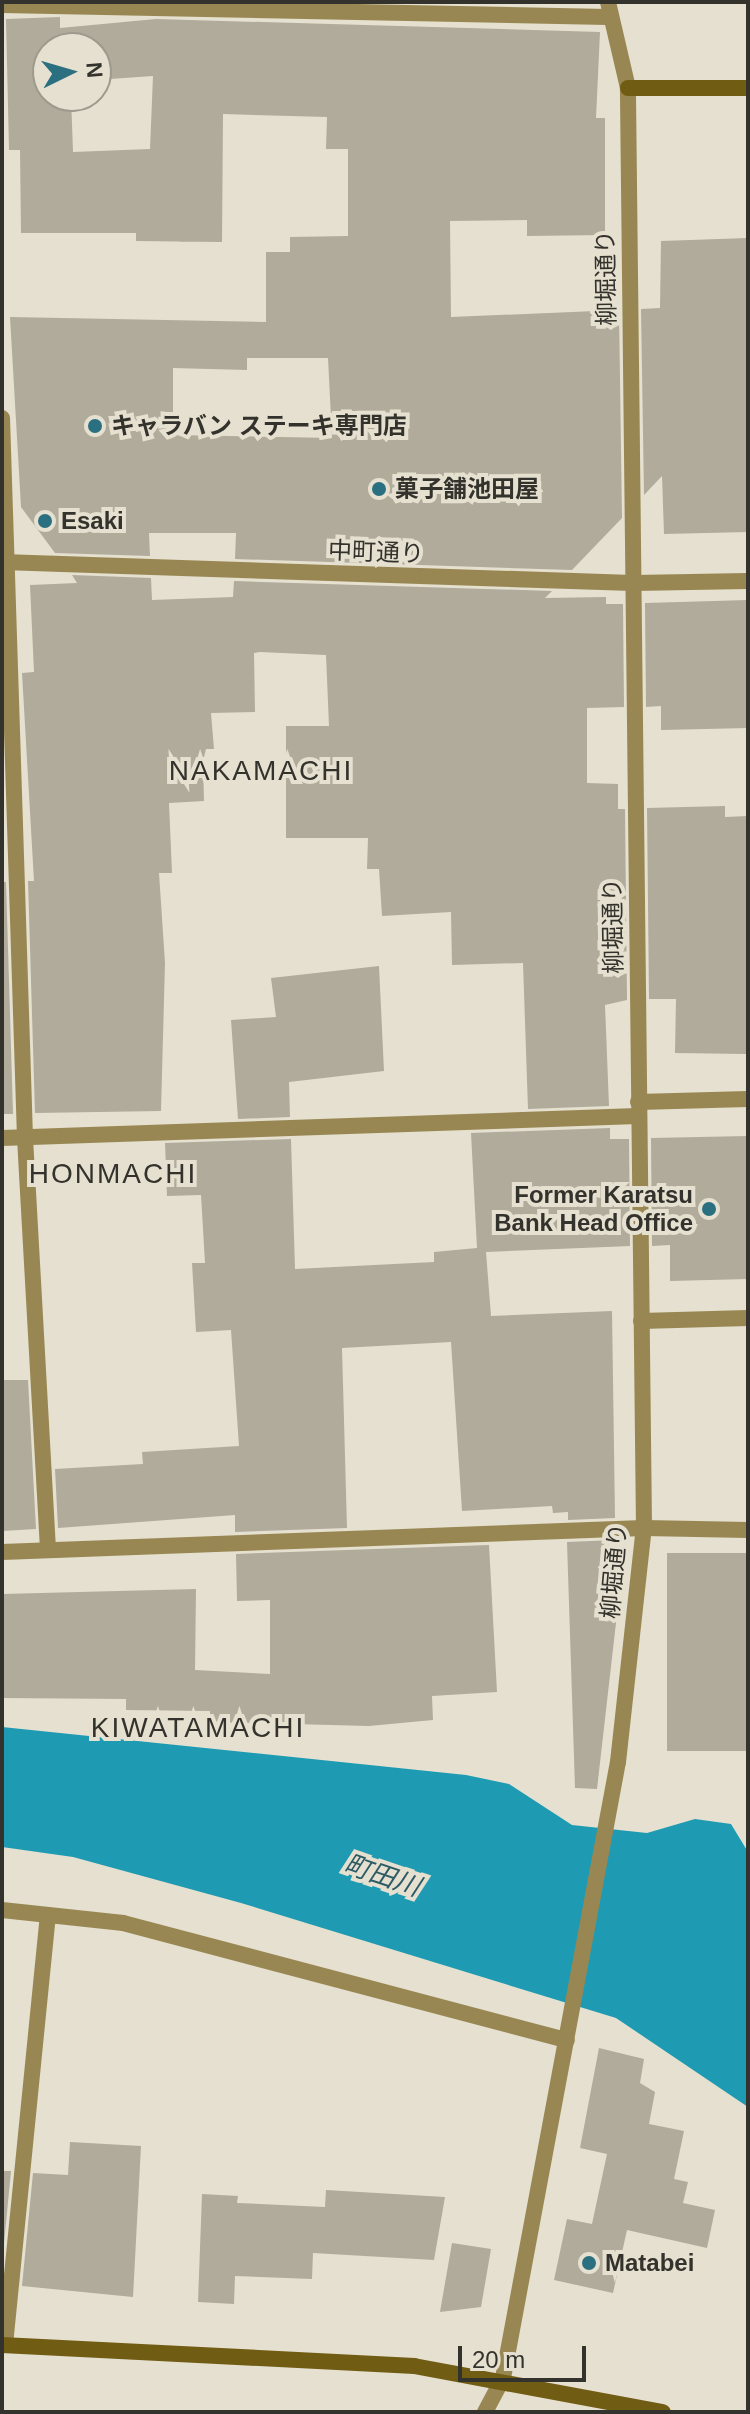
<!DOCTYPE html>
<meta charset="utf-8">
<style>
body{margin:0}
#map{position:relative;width:750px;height:2414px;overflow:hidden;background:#e5e0cf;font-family:Helvetica,"Noto Sans JP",sans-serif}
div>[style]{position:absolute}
.water>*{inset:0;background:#1e9bb3}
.building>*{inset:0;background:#b0ab9b;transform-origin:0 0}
.street>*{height:16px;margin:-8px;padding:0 8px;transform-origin:8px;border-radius:8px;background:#988752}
.secondary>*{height:16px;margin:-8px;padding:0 8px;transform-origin:8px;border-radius:8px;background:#715c14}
.dots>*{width:22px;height:22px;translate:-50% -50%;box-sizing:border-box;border:4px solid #e5e0cf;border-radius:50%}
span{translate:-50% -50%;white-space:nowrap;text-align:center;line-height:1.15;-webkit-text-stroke:8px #e5e0cf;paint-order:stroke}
.street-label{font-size:24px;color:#34322c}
.poi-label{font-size:24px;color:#34322c;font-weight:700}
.left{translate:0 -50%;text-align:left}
.right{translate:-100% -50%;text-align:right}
.water-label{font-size:26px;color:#2c5b66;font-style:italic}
.quarter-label{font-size:28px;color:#34322c;letter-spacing:2px}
.frame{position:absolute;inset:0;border:4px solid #34322c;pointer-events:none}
.north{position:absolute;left:32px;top:32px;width:80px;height:80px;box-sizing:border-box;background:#e5e0cf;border:2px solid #9e9a8e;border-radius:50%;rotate:85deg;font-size:22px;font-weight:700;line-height:32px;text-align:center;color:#34322c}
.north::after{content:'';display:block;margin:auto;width:28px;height:36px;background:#2b7080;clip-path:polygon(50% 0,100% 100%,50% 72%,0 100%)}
.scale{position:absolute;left:458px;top:2346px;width:128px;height:36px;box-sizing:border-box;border:4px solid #34322c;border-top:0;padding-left:10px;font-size:24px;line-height:28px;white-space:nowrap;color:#34322c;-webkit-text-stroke:6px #e5e0cf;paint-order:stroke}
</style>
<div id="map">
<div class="water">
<i style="clip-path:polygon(2px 1727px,466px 1775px,509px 1784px,572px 1825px,647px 1833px,695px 1819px,731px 1824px,748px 1852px,748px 2107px,616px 2018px,241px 1903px,73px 1857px,2px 1847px)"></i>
</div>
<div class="building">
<i style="clip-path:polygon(evenodd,60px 17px,60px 28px,156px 19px,600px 32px,596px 118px,605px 118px,605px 235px,527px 236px,527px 220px,450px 221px,451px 317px,619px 310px,622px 518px,572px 570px,235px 559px,236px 533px,149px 533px,150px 556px,55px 553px,21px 507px,10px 317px,266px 322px,266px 252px,290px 252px,290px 237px,348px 236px,348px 149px,326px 149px,327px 117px,223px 114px,222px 242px,136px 241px,136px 233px,21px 233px,20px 150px,9px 150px,6px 19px,60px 17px,48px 48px,96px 48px,96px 80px,153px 76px,150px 149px,73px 152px,71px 96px,48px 96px,48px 48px,60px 17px,247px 358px,328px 358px,332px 438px,173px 435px,173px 368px,247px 370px,247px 358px)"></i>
<i style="clip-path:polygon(748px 238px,748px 532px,664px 534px,662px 476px,644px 495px,641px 309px,660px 308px,661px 241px)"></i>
<i style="clip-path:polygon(72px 575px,151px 578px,152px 600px,233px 597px,234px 581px,552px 591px,545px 598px,606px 597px,606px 604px,623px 604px,624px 707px,587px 708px,587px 783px,618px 784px,618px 809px,625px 809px,627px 1000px,605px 1005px,609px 1106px,528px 1109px,523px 963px,452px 965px,451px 912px,382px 916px,379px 869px,367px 869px,368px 838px,286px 838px,286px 726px,329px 726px,326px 655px,260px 652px,254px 653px,255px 712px,211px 713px,214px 749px,206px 749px,203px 761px,204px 801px,169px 803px,172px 873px,159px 873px,165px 963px,161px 1111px,35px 1113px,28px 881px,34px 881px,22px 673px,34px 672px,30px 585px,77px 583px)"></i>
<i style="clip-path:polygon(748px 600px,748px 728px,661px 730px,661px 706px,646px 707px,645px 603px)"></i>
<i style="clip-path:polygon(725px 806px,725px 817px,748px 816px,746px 1054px,675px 1053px,676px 999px,649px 999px,647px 808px)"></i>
<i style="clip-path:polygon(2px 882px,6px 882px,13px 1114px,2px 1114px)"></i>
<i style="clip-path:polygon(379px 966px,384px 1071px,289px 1082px,290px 1117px,238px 1119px,231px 1020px,276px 1017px,271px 978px)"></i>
<i style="clip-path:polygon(610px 1128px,610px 1139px,629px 1139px,630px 1246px,486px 1252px,491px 1316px,612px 1311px,615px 1518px,568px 1520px,568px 1512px,553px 1513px,552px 1506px,462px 1511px,451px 1342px,342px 1348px,347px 1528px,235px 1532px,235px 1515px,58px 1528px,55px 1469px,143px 1464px,142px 1452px,239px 1446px,231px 1330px,196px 1332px,192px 1263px,205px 1263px,201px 1195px,167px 1196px,165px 1143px,291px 1139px,295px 1269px,434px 1262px,434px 1252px,477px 1248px,471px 1133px)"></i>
<i style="clip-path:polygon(748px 1136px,748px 1279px,670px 1281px,670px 1245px,652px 1246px,651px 1138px)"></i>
<i style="clip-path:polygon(2px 1380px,28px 1380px,36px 1529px,2px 1531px)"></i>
<i style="clip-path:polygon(616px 1540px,617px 1553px,624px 1553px,597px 1789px,575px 1788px,567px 1542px)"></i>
<i style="clip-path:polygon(489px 1545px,497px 1692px,432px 1696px,433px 1720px,369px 1726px,210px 1722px,210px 1711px,126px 1710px,126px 1699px,2px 1698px,2px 1594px,196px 1589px,195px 1670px,270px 1674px,270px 1600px,237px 1601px,236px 1554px)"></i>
<i style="left:667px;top:1553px;width:81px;height:198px"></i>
<i style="clip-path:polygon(599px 2048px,644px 2059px,640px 2083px,655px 2092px,649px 2124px,684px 2131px,674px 2179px,688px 2182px,683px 2203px,715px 2210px,707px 2248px,627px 2230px,613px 2293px,554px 2280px,567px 2219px,592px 2224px,607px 2154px,580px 2148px)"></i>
<i style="clip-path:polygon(70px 2142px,141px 2146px,133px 2297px,22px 2286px,33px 2173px,68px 2175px)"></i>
<i style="clip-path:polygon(2px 2171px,11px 2171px,2px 2264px)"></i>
<i style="clip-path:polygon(326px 2190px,445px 2197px,434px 2260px,313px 2253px,312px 2279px,235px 2276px,234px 2304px,198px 2302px,202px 2194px,238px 2196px,237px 2203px,325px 2207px)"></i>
<i style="clip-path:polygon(452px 2243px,491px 2249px,481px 2307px,440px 2312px)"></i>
</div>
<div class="street">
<i style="left:2px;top:5px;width:606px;rotate:1.13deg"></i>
<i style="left:2px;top:418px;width:720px;rotate:88.17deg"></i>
<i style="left:25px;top:1138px;width:412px;rotate:86.8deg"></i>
<i style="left:2px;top:562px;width:631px;rotate:1.91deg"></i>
<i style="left:633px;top:583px;width:115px;rotate:-1deg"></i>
<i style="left:638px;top:1102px;width:110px;rotate:-1.6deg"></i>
<i style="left:2px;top:1138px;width:636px;rotate:-1.98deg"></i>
<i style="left:641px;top:1321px;width:107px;rotate:-1.6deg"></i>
<i style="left:2px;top:1552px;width:642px;rotate:-2.14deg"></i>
<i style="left:644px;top:1528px;width:104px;rotate:1.1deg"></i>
<i style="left:2px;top:1910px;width:122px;rotate:6.1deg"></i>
<i style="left:123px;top:1923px;width:459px;rotate:14.8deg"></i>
<i style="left:5px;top:2345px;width:432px;rotate:-84.3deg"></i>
<i style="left:485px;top:2412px;width:38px;rotate:-62deg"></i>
<i style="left:503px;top:2378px;width:627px;rotate:-79.43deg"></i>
<i style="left:618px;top:1762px;width:235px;rotate:-83.7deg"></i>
<i style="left:644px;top:1528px;width:1440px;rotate:-90.64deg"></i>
<i style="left:628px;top:88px;width:88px;rotate:-103.1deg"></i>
</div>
<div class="secondary">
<i style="left:628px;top:88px;width:120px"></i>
<i style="left:2px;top:2345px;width:413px;rotate:2.9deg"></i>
<i style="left:414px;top:2366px;width:253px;rotate:10.5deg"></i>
</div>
<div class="dots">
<i style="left:95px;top:426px;background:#2b7080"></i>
<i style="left:379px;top:489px;background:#2b7080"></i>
<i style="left:45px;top:521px;background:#2b7080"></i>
<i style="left:709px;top:1209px;background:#2b7080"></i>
<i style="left:589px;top:2263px;background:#2b7080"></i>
</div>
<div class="street-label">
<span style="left:606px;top:278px;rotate:-91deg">柳堀通り</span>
<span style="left:376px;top:552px;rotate:2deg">中町通り</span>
<span style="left:613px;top:926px;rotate:-91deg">柳堀通り</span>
<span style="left:614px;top:1571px;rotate:-85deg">柳堀通り</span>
</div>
<div class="poi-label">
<span class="left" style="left:111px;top:426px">キャラバン ステーキ専門店</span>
<span class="left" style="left:395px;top:489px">菓子舗池田屋</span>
<span class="left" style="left:61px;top:521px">Esaki</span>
<span class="right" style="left:693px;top:1209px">Former Karatsu<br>Bank Head Office</span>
<span class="left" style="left:605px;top:2263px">Matabei</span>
</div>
<div class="water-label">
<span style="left:382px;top:1876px;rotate:19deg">町田川</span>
</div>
<div class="quarter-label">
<span style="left:261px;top:771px">NAKAMACHI</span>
<span style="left:113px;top:1174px">HONMACHI</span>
<span style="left:198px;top:1728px">KIWATAMACHI</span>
</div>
<div class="frame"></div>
<div class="north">N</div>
<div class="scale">20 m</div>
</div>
